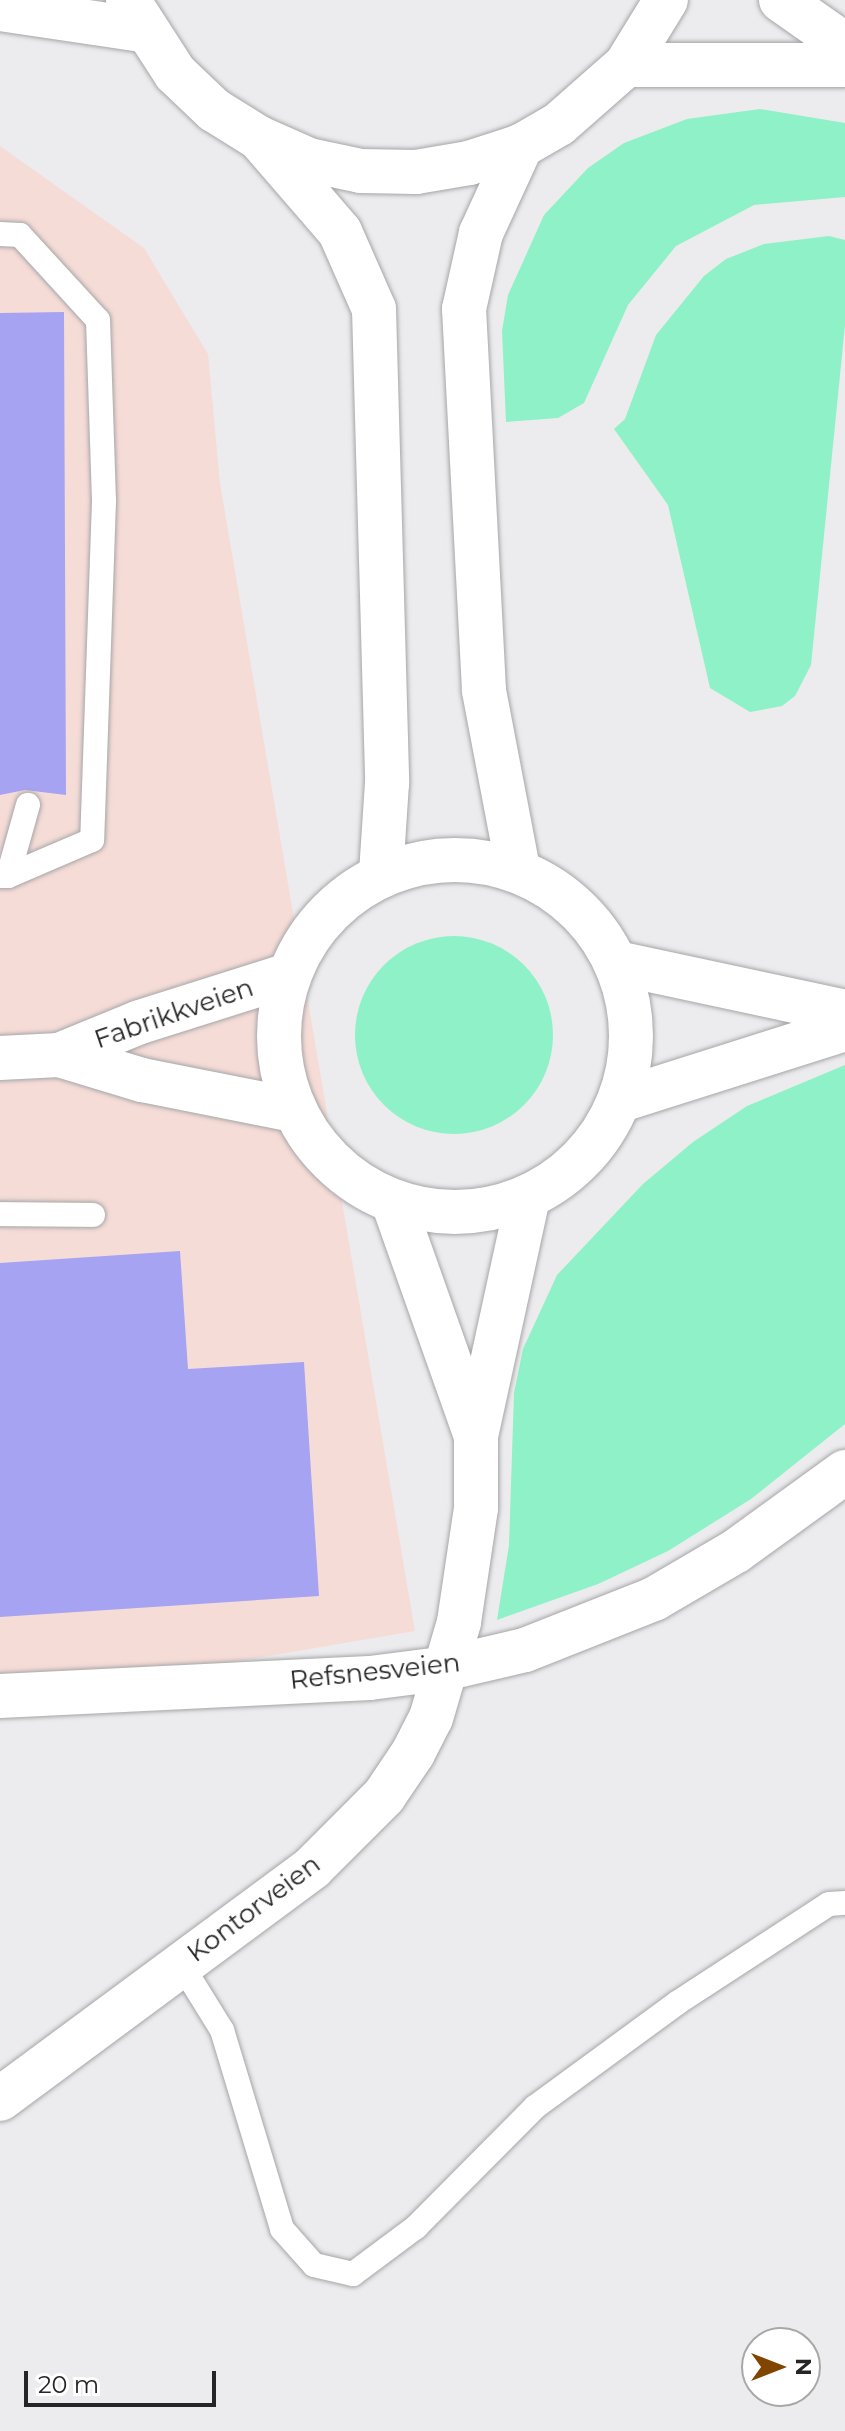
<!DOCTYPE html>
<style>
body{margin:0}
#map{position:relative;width:845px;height:2431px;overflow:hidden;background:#ececef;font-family:Montserrat,sans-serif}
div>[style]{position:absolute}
.commercial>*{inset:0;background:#f6dcd7}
.green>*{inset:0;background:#8ef1c7}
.round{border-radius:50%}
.building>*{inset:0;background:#a6a3f2}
.roads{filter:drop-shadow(0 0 2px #a6a6a8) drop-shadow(0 0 2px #a6a6a8)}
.service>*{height:24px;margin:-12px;padding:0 12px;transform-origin:12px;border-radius:12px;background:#fff}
.minor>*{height:44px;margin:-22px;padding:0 22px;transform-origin:22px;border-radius:22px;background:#fff}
.tertiary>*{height:44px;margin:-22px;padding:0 22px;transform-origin:22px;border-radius:22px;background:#fff}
.tertiary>.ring{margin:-22px;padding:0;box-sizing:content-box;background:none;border:44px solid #fff;border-radius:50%}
span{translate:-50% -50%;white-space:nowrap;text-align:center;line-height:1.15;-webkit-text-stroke:7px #fff;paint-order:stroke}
.street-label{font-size:26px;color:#252526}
.north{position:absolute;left:741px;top:2327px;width:80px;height:80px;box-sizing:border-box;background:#fff;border:2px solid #a8a8a8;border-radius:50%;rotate:90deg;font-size:22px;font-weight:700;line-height:32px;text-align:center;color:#252526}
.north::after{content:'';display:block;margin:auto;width:28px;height:36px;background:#814500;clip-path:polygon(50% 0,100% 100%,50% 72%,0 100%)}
.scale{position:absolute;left:24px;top:2371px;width:192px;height:36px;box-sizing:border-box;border:4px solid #252526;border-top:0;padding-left:10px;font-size:24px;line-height:28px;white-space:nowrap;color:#252526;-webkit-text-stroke:6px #fff;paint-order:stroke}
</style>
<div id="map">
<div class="commercial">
<i style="clip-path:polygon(0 146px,144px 248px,208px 354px,220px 483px,415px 1631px,0 1702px)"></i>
</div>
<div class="green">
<i style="clip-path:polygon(760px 109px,845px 123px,845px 197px,754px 205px,676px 246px,628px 305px,584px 403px,558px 418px,506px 422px,502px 331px,508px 295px,544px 215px,588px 168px,624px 143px,687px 119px)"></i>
<i style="clip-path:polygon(829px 236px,845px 240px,845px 325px,811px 665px,795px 696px,782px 706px,750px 712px,710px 688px,668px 505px,614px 429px,625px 419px,656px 335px,704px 276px,726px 259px,764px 244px)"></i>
<i class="round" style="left:355px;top:936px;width:198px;height:198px"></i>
<i style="clip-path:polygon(845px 1065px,845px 1424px,751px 1499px,668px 1551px,598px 1584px,497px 1620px,509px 1545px,514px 1393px,523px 1349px,557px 1275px,643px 1184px,693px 1142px,747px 1106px)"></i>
</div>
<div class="building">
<i style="clip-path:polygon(64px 312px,66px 795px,25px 790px,0 795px,0 313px)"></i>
<i style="clip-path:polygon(180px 1251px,188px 1369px,304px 1362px,319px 1596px,0 1617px,0 1263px)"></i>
</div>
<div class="roads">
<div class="service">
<i style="left:0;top:234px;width:20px;rotate:3deg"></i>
<i style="left:20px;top:235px;width:115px;rotate:47.5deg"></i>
<i style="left:98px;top:320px;width:181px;rotate:88.1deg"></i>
<i style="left:104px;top:501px;width:339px;rotate:92deg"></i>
<i style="left:92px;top:840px;width:91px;rotate:156.8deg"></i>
<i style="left:0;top:876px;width:8px"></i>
<i style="left:8px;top:876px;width:74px;rotate:-74.3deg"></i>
<i style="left:0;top:1214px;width:93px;rotate:0.6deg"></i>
<i style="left:181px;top:1964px;width:78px;rotate:58.2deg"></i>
<i style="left:222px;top:2030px;width:208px;rotate:73.2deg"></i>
<i style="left:282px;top:2229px;width:48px;rotate:48.4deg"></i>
<i style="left:314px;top:2265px;width:40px;rotate:13deg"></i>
<i style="left:353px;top:2274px;width:79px;rotate:-36.7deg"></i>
<i style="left:416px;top:2227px;width:169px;rotate:-45.2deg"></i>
<i style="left:535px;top:2107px;width:176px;rotate:-36.2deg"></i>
<i style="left:677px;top:2003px;width:181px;rotate:-33.1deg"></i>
<i style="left:829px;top:1904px;width:16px;rotate:-4deg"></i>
</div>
<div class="minor">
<i style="left:781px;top:0;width:78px;rotate:35.1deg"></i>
<i style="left:0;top:9px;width:145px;rotate:8.4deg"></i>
<i style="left:626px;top:65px;width:219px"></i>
<i style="left:617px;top:963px;width:233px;rotate:12.1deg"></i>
<i style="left:59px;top:1055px;width:87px;rotate:-22.2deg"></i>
<i style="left:140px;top:1022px;width:156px;rotate:-17.5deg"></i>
<i style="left:0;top:1058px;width:59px;rotate:-2.9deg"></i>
<i style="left:59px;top:1055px;width:87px;rotate:16.8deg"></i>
<i style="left:142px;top:1080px;width:155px;rotate:11.2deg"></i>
<i style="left:621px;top:1100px;width:235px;rotate:-17.6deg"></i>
<i style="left:0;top:1696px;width:370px;rotate:-2.8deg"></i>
<i style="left:370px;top:1678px;width:79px;rotate:-7.3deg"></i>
<i style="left:448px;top:1668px;width:79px;rotate:-13.2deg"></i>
<i style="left:525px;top:1650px;width:139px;rotate:-21.6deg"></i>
<i style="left:654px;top:1599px;width:95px;rotate:-30.3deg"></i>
<i style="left:736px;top:1551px;width:135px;rotate:-35.9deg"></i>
</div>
<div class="tertiary">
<i style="left:128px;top:0;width:87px;rotate:57.2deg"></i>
<i style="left:175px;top:73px;width:54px;rotate:43.5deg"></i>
<i style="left:214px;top:110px;width:53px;rotate:31.9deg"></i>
<i style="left:259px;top:138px;width:55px;rotate:23.7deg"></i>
<i style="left:309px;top:160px;width:53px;rotate:11.9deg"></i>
<i style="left:361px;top:171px;width:55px;rotate:1deg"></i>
<i style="left:416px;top:172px;width:54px;rotate:-9.6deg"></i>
<i style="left:469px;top:163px;width:55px;rotate:-18.1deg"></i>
<i style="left:521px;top:146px;width:44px;rotate:-30.1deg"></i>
<i style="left:559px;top:124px;width:89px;rotate:-41.4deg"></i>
<i style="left:626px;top:65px;width:76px;rotate:-58.4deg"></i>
<i style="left:259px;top:138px;width:124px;rotate:49.2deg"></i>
<i style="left:340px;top:232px;width:84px;rotate:66.2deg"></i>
<i style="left:374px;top:309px;width:474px;rotate:88.4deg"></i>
<i style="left:387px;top:783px;width:91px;rotate:93.8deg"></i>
<i class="ring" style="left:279px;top:860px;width:308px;height:308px"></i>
<i style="left:518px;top:869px;width:182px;rotate:-100.8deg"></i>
<i style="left:484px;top:690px;width:382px;rotate:-93deg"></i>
<i style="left:464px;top:309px;width:78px;rotate:-77.4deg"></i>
<i style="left:481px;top:233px;width:96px;rotate:-65.3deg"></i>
<i style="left:393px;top:1202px;width:248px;rotate:70.5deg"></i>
<i style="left:0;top:2099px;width:388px;rotate:-36.5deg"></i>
<i style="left:312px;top:1868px;width:102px;rotate:-45deg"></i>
<i style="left:384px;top:1796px;width:52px;rotate:-56deg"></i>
<i style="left:413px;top:1753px;width:39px;rotate:-63deg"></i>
<i style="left:431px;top:1718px;width:100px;rotate:-73.7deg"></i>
<i style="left:459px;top:1622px;width:115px;rotate:-81.5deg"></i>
<i style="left:476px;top:1508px;width:72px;rotate:-90deg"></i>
<i style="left:476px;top:1436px;width:244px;rotate:-77.7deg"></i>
</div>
</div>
<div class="street-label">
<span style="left:174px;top:1014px;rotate:-19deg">Fabrikkveien</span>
<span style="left:375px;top:1672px;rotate:-6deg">Refsnesveien</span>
<span style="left:254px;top:1909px;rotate:-37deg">Kontorveien</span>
</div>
<div class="north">N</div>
<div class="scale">20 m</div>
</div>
